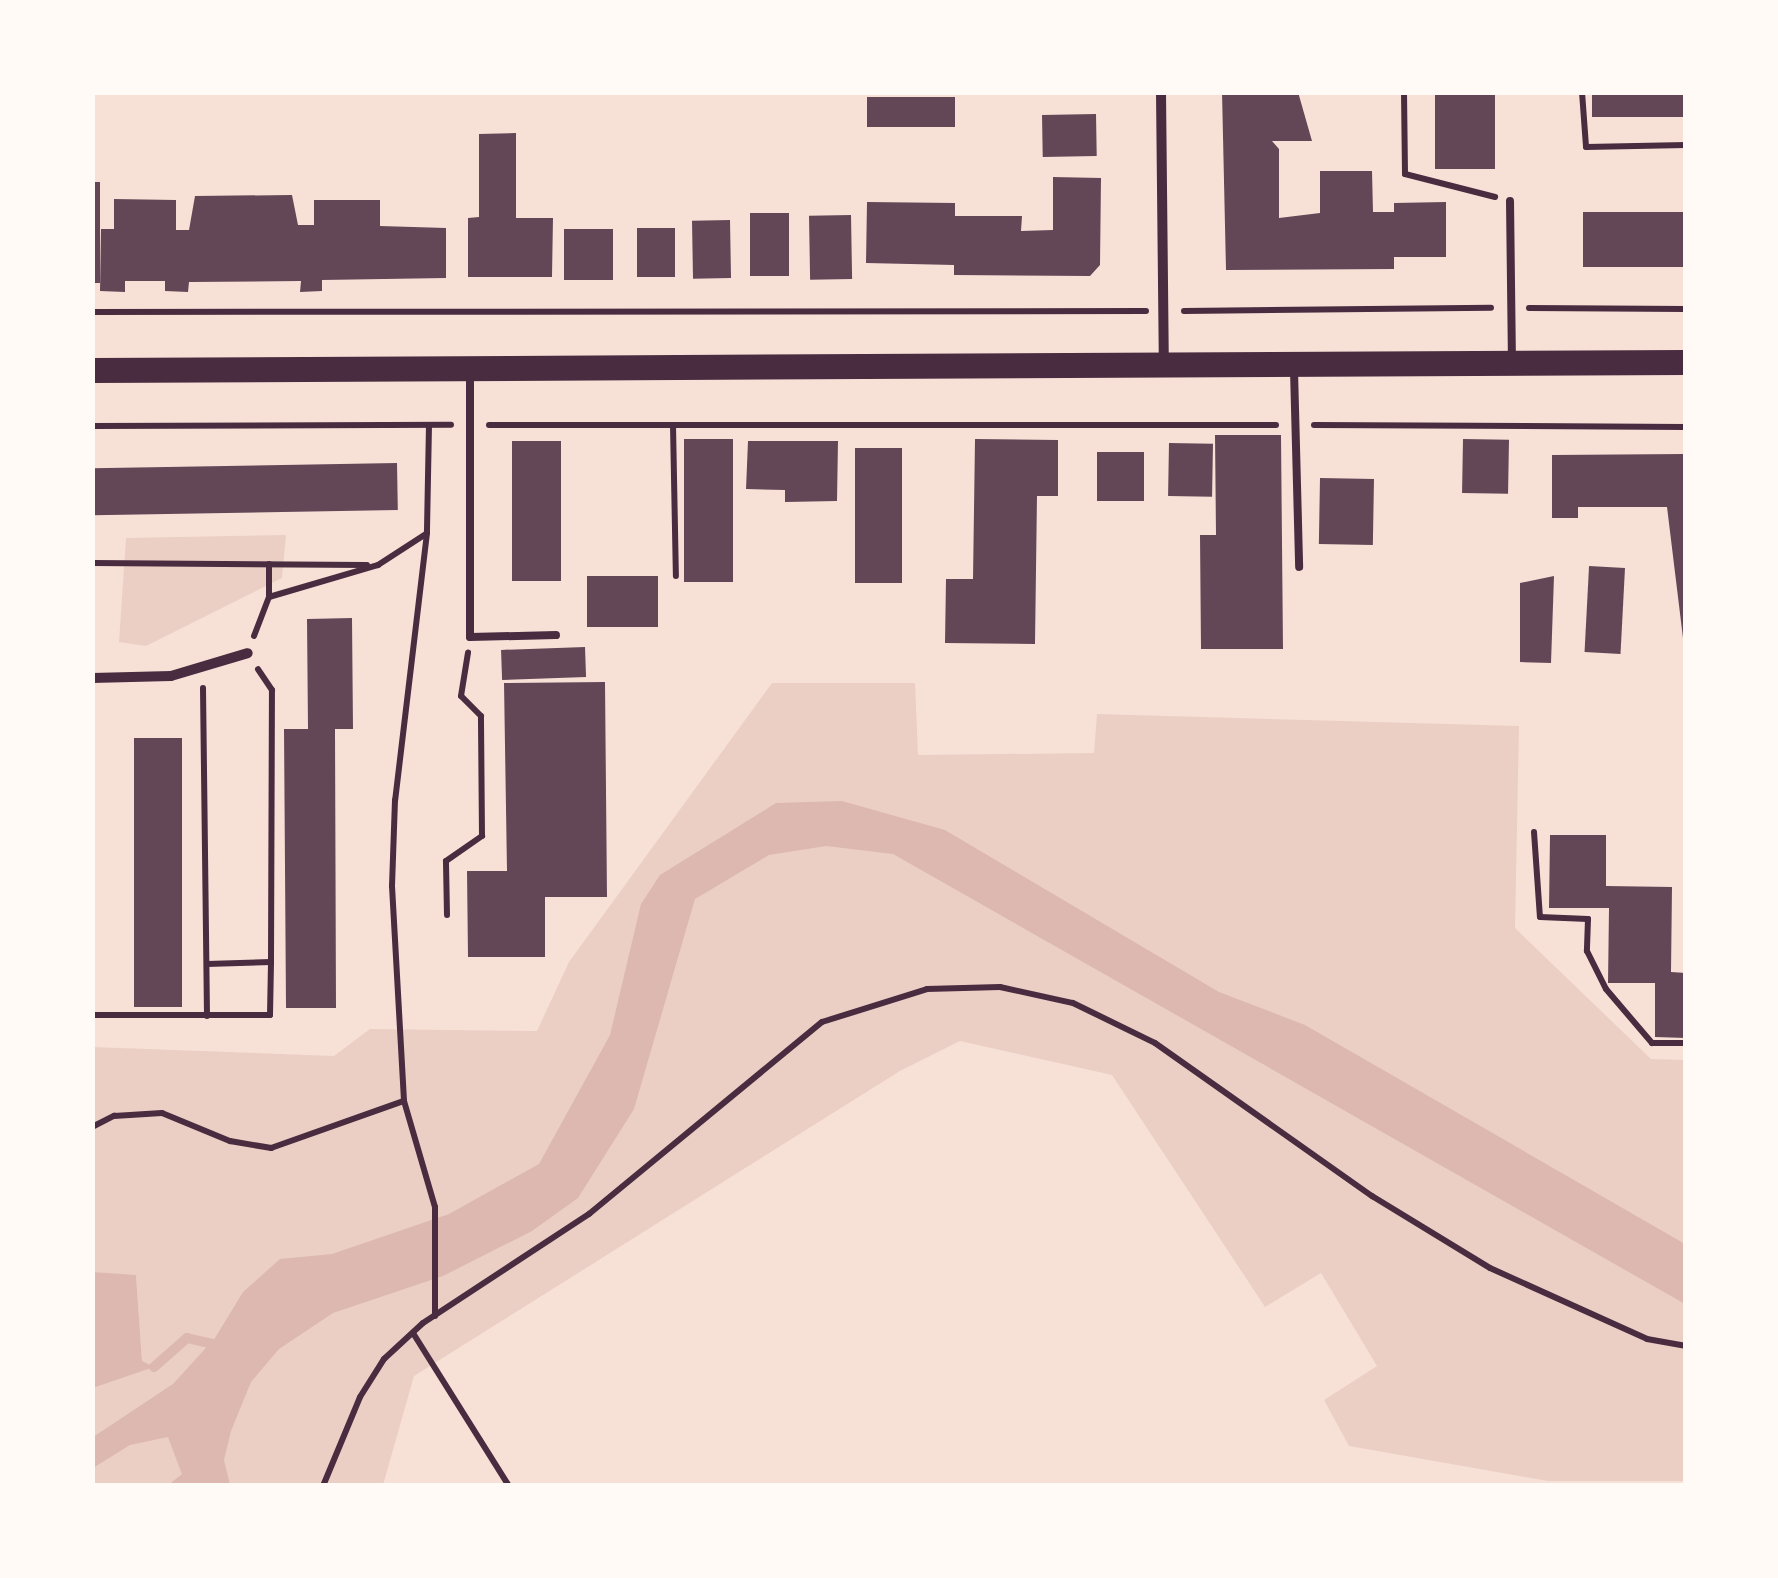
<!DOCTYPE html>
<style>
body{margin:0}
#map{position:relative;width:1778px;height:1578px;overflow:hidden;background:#f7e1d7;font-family:"PT Sans Narrow",sans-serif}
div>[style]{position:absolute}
.green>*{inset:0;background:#ebcfc5}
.water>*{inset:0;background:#dcb8b0}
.stream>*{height:10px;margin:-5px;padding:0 5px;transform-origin:5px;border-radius:5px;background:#dcb8b0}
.building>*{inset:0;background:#644757;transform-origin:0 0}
.path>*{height:6px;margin:-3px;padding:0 3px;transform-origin:3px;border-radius:3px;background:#4a2c40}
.service>*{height:8px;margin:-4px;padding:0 4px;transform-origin:4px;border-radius:4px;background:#4a2c40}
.minor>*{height:10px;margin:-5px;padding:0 5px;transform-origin:5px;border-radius:5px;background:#4a2c40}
.primary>*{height:25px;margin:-12.5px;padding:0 12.5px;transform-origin:12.5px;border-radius:12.5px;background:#4a2c40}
span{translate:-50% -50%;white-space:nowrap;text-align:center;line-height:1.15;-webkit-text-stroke:8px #fffaf5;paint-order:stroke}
.frame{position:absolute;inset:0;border:95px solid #fffaf5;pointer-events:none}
</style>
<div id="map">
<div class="green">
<i style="clip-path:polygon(286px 535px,282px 578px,146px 646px,119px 642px,126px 538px)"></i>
<i style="clip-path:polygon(772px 683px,915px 683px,918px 755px,1094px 753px,1097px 714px,1519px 726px,1515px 928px,1651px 1059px,1685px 1060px,1685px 1481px,1548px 1481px,1349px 1446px,1324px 1400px,1377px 1366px,1321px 1273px,1265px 1307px,1112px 1075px,960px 1041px,900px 1071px,414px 1376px,383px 1485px,93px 1486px,93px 1388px,153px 1367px,142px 1362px,136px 1276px,93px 1272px,93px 1047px,334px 1056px,370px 1029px,537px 1031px,569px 962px)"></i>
</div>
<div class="water">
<i style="clip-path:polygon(842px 801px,945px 830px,1219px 992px,1305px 1025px,1685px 1244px,1685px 1304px,893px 854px,826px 846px,769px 855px,695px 899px,634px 1109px,578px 1198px,532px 1231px,443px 1276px,333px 1313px,279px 1349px,251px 1382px,231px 1431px,224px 1460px,230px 1485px,186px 1485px,168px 1437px,130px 1445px,93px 1468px,93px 1437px,173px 1384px,215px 1338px,243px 1292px,280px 1259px,332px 1254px,449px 1214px,539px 1164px,610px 1035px,641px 904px,660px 875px,776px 803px)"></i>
<i style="clip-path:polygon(93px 1272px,136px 1275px,142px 1361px,154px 1367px,93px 1388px)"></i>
</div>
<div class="stream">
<i style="left:154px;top:1367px;width:44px;rotate:-41.3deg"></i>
<i style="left:187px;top:1338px;width:35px;rotate:13deg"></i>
<i style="left:175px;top:1486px;width:24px;rotate:-38deg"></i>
</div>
<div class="building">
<i style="clip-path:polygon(1222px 92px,1298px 92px,1312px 141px,1272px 141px,1279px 149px,1279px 218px,1320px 213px,1320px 171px,1372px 171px,1373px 212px,1394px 212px,1394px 203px,1446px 202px,1446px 257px,1394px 257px,1394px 269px,1226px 270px)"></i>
<i style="left:1435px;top:92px;width:60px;height:77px"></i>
<i style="left:1592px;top:92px;width:94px;height:25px"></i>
<i style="left:867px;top:97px;width:88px;height:30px"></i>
<i style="left:1096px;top:114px;width:42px;height:54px;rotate:89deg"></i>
<i style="clip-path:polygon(516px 133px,516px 218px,553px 218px,552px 277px,468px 277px,468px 218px,479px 217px,479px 134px)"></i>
<i style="clip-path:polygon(1053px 177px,1101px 178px,1100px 265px,1090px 276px,954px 275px,954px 265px,866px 263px,867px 202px,955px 203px,955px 216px,1022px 216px,1021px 231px,1053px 230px)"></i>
<i style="left:92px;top:182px;width:8px;height:101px"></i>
<i style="clip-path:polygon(292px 195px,298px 225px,314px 225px,314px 200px,380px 200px,380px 226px,446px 228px,446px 278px,322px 280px,322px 291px,300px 292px,301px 281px,189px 282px,188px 292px,165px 291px,165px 281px,125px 281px,125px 292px,100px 291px,101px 229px,114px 229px,114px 199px,176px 200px,176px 230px,189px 230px,195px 196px)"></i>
<i style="left:1686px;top:212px;width:55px;height:103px;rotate:90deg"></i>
<i style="left:750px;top:213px;width:39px;height:63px"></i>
<i style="left:851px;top:215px;width:64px;height:42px;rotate:89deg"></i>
<i style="left:730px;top:220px;width:58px;height:38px;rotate:89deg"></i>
<i style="left:637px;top:228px;width:38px;height:49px"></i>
<i style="left:564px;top:229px;width:49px;height:51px"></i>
<i style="clip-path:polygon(1215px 435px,1281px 435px,1283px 649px,1201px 649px,1200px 535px,1216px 535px)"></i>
<i style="left:684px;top:439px;width:49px;height:143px"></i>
<i style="clip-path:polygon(975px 439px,1058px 440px,1058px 496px,1037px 496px,1035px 644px,945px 643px,946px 579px,973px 579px)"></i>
<i style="left:1463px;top:439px;width:46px;height:54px;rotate:1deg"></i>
<i style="left:512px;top:441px;width:49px;height:140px"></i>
<i style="clip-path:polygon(748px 441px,838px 441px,837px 501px,785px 502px,785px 490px,746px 489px)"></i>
<i style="left:1169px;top:443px;width:44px;height:53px;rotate:1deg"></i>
<i style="left:855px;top:448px;width:47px;height:135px"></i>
<i style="left:1097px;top:452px;width:47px;height:49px"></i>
<i style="clip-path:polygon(1684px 454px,1686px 638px,1683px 638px,1667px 507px,1578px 507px,1578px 518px,1552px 518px,1552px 455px)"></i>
<i style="left:397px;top:463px;width:47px;height:305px;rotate:89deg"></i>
<i style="left:1320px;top:478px;width:54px;height:66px;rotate:1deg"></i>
<i style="left:1625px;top:568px;width:86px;height:36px;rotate:93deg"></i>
<i style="left:587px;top:576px;width:71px;height:51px"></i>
<i style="clip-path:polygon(1554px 576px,1551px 663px,1520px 662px,1520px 583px)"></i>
<i style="clip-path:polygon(352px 618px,353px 729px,335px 729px,336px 1008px,286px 1008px,284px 729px,308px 729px,307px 619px)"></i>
<i style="left:585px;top:647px;width:30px;height:84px;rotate:88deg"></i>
<i style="clip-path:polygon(605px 682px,607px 897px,545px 897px,545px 957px,468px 957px,467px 871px,507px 871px,504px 683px)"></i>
<i style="left:134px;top:738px;width:48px;height:269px"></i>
<i style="clip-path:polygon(1550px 835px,1606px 835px,1606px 886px,1672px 887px,1671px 972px,1686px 973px,1686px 1038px,1655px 1037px,1655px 983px,1608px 983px,1609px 908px,1549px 908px)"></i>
</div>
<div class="path">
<i style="left:1404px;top:92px;width:82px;rotate:89.3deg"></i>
<i style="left:1405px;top:174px;width:93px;rotate:14.3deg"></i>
<i style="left:1582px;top:92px;width:55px;rotate:85.8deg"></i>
<i style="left:1586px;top:147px;width:100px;rotate:-1.1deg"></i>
<i style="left:1529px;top:308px;width:157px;rotate:0.4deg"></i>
<i style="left:1184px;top:311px;width:307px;rotate:-0.6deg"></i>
<i style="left:92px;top:312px;width:1054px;rotate:-0.05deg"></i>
<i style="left:429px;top:425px;width:108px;rotate:91.1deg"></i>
<i style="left:427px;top:533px;width:269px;rotate:96.8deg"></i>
<i style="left:395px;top:800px;width:86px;rotate:92deg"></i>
<i style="left:392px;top:886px;width:215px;rotate:86.8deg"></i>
<i style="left:404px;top:1101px;width:110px;rotate:73.7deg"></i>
<i style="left:435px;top:1207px;width:109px;rotate:90deg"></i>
<i style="left:489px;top:425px;width:787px"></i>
<i style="left:673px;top:425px;width:151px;rotate:88.9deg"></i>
<i style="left:1314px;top:425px;width:372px;rotate:0.3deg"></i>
<i style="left:92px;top:426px;width:359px;rotate:-0.2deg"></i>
<i style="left:92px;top:563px;width:275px;rotate:0.4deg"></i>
<i style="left:269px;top:564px;width:33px;rotate:90deg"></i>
<i style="left:254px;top:636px;width:42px;rotate:-69deg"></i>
<i style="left:269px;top:597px;width:114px;rotate:-16.4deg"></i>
<i style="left:378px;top:565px;width:57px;rotate:-32.9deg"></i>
<i style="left:203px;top:688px;width:328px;rotate:89.3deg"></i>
<i style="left:1534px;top:832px;width:85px;rotate:86deg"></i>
<i style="left:1540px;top:917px;width:48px;rotate:2.4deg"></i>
<i style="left:1588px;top:919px;width:32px;rotate:92deg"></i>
<i style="left:1587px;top:951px;width:42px;rotate:63.4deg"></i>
<i style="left:1606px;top:989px;width:71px;rotate:49.6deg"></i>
<i style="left:1652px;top:1043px;width:34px"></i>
<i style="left:447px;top:915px;width:54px;rotate:-91.1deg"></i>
<i style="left:446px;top:861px;width:44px;rotate:-34.8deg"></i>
<i style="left:482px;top:836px;width:120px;rotate:-90.5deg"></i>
<i style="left:481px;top:716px;width:28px;rotate:-135deg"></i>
<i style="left:461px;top:696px;width:44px;rotate:-80.8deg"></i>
<i style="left:207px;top:964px;width:64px;rotate:-1.8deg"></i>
<i style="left:271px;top:962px;width:272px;rotate:-89.8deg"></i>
<i style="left:272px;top:690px;width:25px;rotate:-124deg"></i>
<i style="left:92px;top:1015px;width:178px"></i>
<i style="left:270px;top:1015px;width:53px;rotate:-88.9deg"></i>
<i style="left:92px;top:1127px;width:25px;rotate:-27deg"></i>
<i style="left:114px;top:1116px;width:48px;rotate:-3.6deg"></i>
<i style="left:162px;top:1113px;width:74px;rotate:22.4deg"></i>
<i style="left:230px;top:1141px;width:42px;rotate:9.7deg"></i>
<i style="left:271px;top:1148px;width:141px;rotate:-19.5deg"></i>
<i style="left:413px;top:1333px;width:181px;rotate:57.9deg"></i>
<i style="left:323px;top:1486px;width:96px;rotate:-67.4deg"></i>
<i style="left:360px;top:1397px;width:45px;rotate:-57.7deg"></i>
<i style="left:384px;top:1359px;width:53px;rotate:-42.7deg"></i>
<i style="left:423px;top:1323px;width:199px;rotate:-33.3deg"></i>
<i style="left:589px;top:1214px;width:302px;rotate:-39.5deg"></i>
<i style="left:822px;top:1022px;width:110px;rotate:-17.4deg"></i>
<i style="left:927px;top:989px;width:73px;rotate:-1.6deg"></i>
<i style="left:1000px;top:987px;width:75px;rotate:12.4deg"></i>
<i style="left:1073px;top:1003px;width:91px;rotate:26deg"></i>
<i style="left:1155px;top:1043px;width:266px;rotate:35.2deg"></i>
<i style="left:1372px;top:1196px;width:138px;rotate:31.4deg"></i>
<i style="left:1490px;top:1268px;width:172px;rotate:24.3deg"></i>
<i style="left:1647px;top:1339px;width:40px;rotate:10deg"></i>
</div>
<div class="service">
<i style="left:1510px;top:201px;width:159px;rotate:89.3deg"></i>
<i style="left:1294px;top:370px;width:197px;rotate:88.5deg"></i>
<i style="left:470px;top:373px;width:264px;rotate:90deg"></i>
<i style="left:470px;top:637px;width:86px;rotate:-1.3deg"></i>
</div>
<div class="minor">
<i style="left:1161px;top:92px;width:273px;rotate:89.4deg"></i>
<i style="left:92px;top:678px;width:79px;rotate:-1.5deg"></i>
<i style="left:171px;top:676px;width:80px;rotate:-16.6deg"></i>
</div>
<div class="primary">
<i style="left:92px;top:370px;width:1594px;rotate:-0.29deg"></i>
</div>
<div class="frame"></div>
</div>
